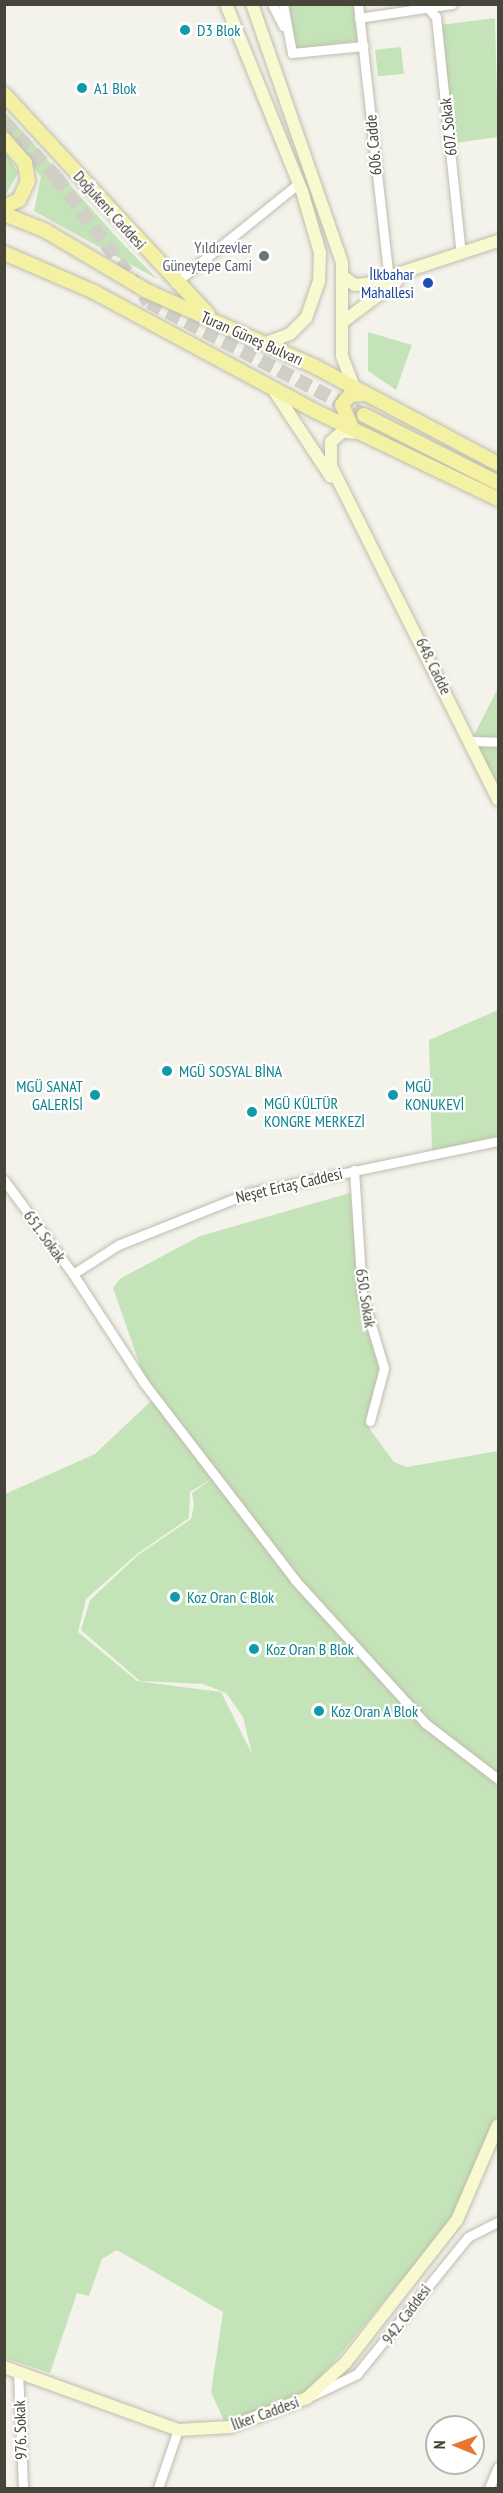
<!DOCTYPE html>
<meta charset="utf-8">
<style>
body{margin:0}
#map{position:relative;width:503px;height:2493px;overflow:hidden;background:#f4f3eb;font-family:"PT Sans Narrow",sans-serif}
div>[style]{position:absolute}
.green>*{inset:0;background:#c5e3b8;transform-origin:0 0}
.primary-tunnel>*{height:14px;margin-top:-7px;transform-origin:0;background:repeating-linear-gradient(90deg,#d1d0c7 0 14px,transparent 0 21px)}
.roads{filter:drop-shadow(0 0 2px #bebdae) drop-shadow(0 0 2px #bebdae)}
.street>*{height:9px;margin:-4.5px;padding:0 4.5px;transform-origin:4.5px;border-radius:4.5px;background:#fff}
.secondary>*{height:12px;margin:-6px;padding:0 6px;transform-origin:6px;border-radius:6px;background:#f9f9cf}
.primary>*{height:14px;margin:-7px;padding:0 7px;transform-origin:7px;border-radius:7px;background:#f4f1a3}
.dots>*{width:16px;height:16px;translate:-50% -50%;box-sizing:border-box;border:3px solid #fff;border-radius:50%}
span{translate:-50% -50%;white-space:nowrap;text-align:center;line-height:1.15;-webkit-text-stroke:4.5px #fff;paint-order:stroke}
.culture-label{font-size:16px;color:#0d838f}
.left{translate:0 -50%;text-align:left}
.right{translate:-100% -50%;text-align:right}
.street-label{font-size:16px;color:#474539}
.worship-label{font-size:16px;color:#5b616d}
.transit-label{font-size:16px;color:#164399}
.frame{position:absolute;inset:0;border:6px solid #474539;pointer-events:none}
.north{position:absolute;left:425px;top:2415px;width:60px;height:60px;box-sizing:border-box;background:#fff;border:2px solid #b5b5b0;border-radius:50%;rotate:271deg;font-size:16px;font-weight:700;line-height:24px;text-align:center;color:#474539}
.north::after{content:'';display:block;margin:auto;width:21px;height:27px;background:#e47831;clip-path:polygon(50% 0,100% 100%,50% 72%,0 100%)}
</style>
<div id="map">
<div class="green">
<i style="clip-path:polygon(288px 5px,353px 5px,358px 41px,293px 49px)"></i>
<i style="clip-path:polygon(495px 18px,498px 137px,455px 143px,440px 25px)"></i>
<i style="left:401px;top:47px;width:27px;height:26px;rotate:84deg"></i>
<i style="clip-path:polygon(5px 112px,121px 242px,157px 279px,34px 211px,41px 177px,5px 129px)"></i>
<i style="clip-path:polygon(4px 149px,18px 173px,5px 196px,4px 196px)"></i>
<i style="clip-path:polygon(368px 332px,412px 345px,396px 390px,368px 371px)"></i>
<i style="clip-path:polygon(498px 688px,498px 799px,471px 741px)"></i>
<i style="clip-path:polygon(498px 1010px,498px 1141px,432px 1154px,429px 1040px)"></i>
<i style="clip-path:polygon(evenodd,350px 1193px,360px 1301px,382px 1374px,369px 1428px,394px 1462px,407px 1467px,498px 1451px,498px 2124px,463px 2205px,333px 2363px,306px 2392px,225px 2423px,211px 2392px,223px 2312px,117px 2250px,102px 2259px,89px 2296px,77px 2293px,50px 2373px,5px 2358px,5px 1494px,95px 1454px,152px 1400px,113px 1288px,121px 1278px,200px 1236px,350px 1193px,214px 1477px,192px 1493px,194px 1505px,191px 1519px,138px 1555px,90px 1600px,81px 1630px,140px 1681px,203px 1684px,226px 1693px,243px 1717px,252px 1754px,221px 1692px,137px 1681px,78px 1632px,86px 1599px,137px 1554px,189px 1518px,190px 1492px,214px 1477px)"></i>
</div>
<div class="primary-tunnel">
<i style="left:4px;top:122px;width:76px;rotate:46.6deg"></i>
<i style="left:56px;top:177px;width:156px;rotate:53.4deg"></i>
<i style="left:149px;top:302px;width:243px;rotate:27.7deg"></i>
</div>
<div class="roads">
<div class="street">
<i style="left:272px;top:4px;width:25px;rotate:63deg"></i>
<i style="left:283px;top:4px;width:50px;rotate:79.6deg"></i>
<i style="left:292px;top:53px;width:72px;rotate:-5.6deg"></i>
<i style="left:358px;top:4px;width:280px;rotate:83.6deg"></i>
<i style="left:425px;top:4px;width:17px;rotate:50deg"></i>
<i style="left:436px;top:17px;width:238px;rotate:84deg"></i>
<i style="left:359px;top:18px;width:94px;rotate:-8.6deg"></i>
<i style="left:175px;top:283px;width:159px;rotate:-38.9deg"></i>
<i style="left:471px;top:741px;width:27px;rotate:2deg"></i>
<i style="left:354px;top:1170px;width:125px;rotate:86.3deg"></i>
<i style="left:362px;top:1295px;width:76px;rotate:73.2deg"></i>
<i style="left:384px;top:1368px;width:55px;rotate:104.8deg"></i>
<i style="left:4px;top:1180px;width:117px;rotate:53.7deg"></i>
<i style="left:73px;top:1274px;width:54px;rotate:-32.8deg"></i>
<i style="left:118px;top:1245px;width:141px;rotate:-21.7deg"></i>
<i style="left:249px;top:1193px;width:254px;rotate:-11.8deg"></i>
<i style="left:73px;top:1274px;width:130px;rotate:56.9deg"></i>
<i style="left:144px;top:1383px;width:248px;rotate:52.5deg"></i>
<i style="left:295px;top:1580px;width:193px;rotate:47.7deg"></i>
<i style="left:425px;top:1723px;width:92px;rotate:37.5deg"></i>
<i style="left:18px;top:2372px;width:116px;rotate:87.5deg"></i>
<i style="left:309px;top:2397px;width:53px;rotate:-25.6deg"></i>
<i style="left:357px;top:2374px;width:176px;rotate:-51deg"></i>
<i style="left:468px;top:2237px;width:34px;rotate:-27deg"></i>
<i style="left:158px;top:2488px;width:61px;rotate:-71deg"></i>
<i style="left:489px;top:2488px;width:23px;rotate:-67deg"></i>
</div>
<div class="secondary">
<i style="left:226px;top:4px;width:202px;rotate:67.9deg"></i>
<i style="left:302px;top:191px;width:65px;rotate:73.8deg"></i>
<i style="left:320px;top:253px;width:28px;rotate:92deg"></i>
<i style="left:319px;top:281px;width:39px;rotate:109deg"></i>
<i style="left:306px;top:318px;width:23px;rotate:135deg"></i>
<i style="left:290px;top:334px;width:25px;rotate:159deg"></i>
<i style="left:252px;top:4px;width:274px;rotate:70.8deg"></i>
<i style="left:342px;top:263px;width:93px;rotate:90deg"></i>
<i style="left:342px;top:356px;width:33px;rotate:69deg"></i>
<i style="left:345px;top:278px;width:12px;rotate:35deg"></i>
<i style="left:355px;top:285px;width:12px;rotate:-5deg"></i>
<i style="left:367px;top:284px;width:138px;rotate:-18.2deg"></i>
<i style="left:344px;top:321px;width:66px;rotate:-37deg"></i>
<i style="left:273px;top:389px;width:105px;rotate:56.6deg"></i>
<i style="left:358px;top:433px;width:16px;rotate:-176deg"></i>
<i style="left:342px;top:432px;width:15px;rotate:138deg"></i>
<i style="left:331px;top:442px;width:24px;rotate:90deg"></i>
<i style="left:331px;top:466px;width:373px;rotate:63.4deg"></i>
<i style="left:4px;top:2367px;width:185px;rotate:19.9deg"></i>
<i style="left:178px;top:2430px;width:52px;rotate:-3.3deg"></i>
<i style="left:230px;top:2427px;width:82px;rotate:-20.6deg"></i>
<i style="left:307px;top:2398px;width:53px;rotate:-42.7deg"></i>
<i style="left:346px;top:2362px;width:180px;rotate:-52deg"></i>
<i style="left:457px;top:2220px;width:103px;rotate:-66.7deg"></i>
</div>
<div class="primary">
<i style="left:4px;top:94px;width:300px;rotate:47.2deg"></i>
<i style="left:4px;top:139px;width:32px;rotate:49deg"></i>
<i style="left:25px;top:163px;width:18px;rotate:81deg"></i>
<i style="left:28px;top:181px;width:21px;rotate:115deg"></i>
<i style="left:19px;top:200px;width:17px;rotate:155deg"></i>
<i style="left:4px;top:214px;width:45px;rotate:22deg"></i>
<i style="left:46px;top:231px;width:117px;rotate:30.7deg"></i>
<i style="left:147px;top:291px;width:183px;rotate:24.2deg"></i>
<i style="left:314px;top:366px;width:208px;rotate:28deg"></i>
<i style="left:4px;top:253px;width:98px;rotate:23.4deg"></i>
<i style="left:94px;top:292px;width:251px;rotate:28.3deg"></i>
<i style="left:315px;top:411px;width:203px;rotate:25.7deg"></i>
<i style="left:364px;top:415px;width:150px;rotate:26.9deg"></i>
<i style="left:352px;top:428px;width:25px;rotate:-113deg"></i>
<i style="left:342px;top:405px;width:13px;rotate:-51deg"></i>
<i style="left:350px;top:395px;width:15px;rotate:-4deg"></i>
</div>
</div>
<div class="dots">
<i style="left:185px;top:30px;background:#0f9aa8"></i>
<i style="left:82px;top:88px;background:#0f9aa8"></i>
<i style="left:264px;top:256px;background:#6b7280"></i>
<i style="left:428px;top:283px;background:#1a4fb4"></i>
<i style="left:167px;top:1071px;background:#0f9aa8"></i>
<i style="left:95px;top:1095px;background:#0f9aa8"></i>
<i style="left:393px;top:1095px;background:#0f9aa8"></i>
<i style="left:252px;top:1112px;background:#0f9aa8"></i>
<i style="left:175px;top:1597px;background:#0f9aa8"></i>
<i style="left:254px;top:1649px;background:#0f9aa8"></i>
<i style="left:319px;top:1711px;background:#0f9aa8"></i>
</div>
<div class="culture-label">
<span class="left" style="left:197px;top:30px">D3 Blok</span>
<span class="left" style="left:94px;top:88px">A1 Blok</span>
<span class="left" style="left:179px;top:1071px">MGÜ SOSYAL BİNA</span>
<span class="right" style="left:83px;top:1095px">MGÜ SANAT<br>GALERİSİ</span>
<span class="left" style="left:405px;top:1095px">MGÜ<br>KONUKEVİ</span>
<span class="left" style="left:264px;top:1112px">MGÜ KÜLTÜR<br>KONGRE MERKEZİ</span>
<span class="left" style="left:187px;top:1597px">Koz Oran C Blok</span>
<span class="left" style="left:266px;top:1649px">Koz Oran B Blok</span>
<span class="left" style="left:331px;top:1711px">Koz Oran A Blok</span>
</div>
<div class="street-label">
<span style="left:448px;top:127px;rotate:-96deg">607. Sokak</span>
<span style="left:373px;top:145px;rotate:-95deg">606. Cadde</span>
<span style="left:110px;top:210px;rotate:48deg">Doğukent Caddesi</span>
<span style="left:252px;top:338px;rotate:24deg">Turan Güneş Bulvarı</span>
<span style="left:434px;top:666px;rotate:64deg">648. Cadde</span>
<span style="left:289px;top:1185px;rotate:-13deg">Neşet Ertaş Caddesi</span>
<span style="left:45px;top:1236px;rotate:54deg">651. Sokak</span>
<span style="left:366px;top:1298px;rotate:81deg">650. Sokak</span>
<span style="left:406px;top:2314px;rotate:-53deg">942. Caddesi</span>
<span style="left:265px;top:2413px;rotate:-20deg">İlker Caddesi</span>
<span style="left:20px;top:2430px;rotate:-92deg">976. Sokak</span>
</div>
<div class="worship-label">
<span class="right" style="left:252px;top:256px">Yıldızevler<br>Güneytepe Cami</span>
</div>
<div class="transit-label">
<span class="right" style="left:414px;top:283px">İlkbahar<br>Mahallesi</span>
</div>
<div class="frame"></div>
<div class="north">N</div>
</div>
